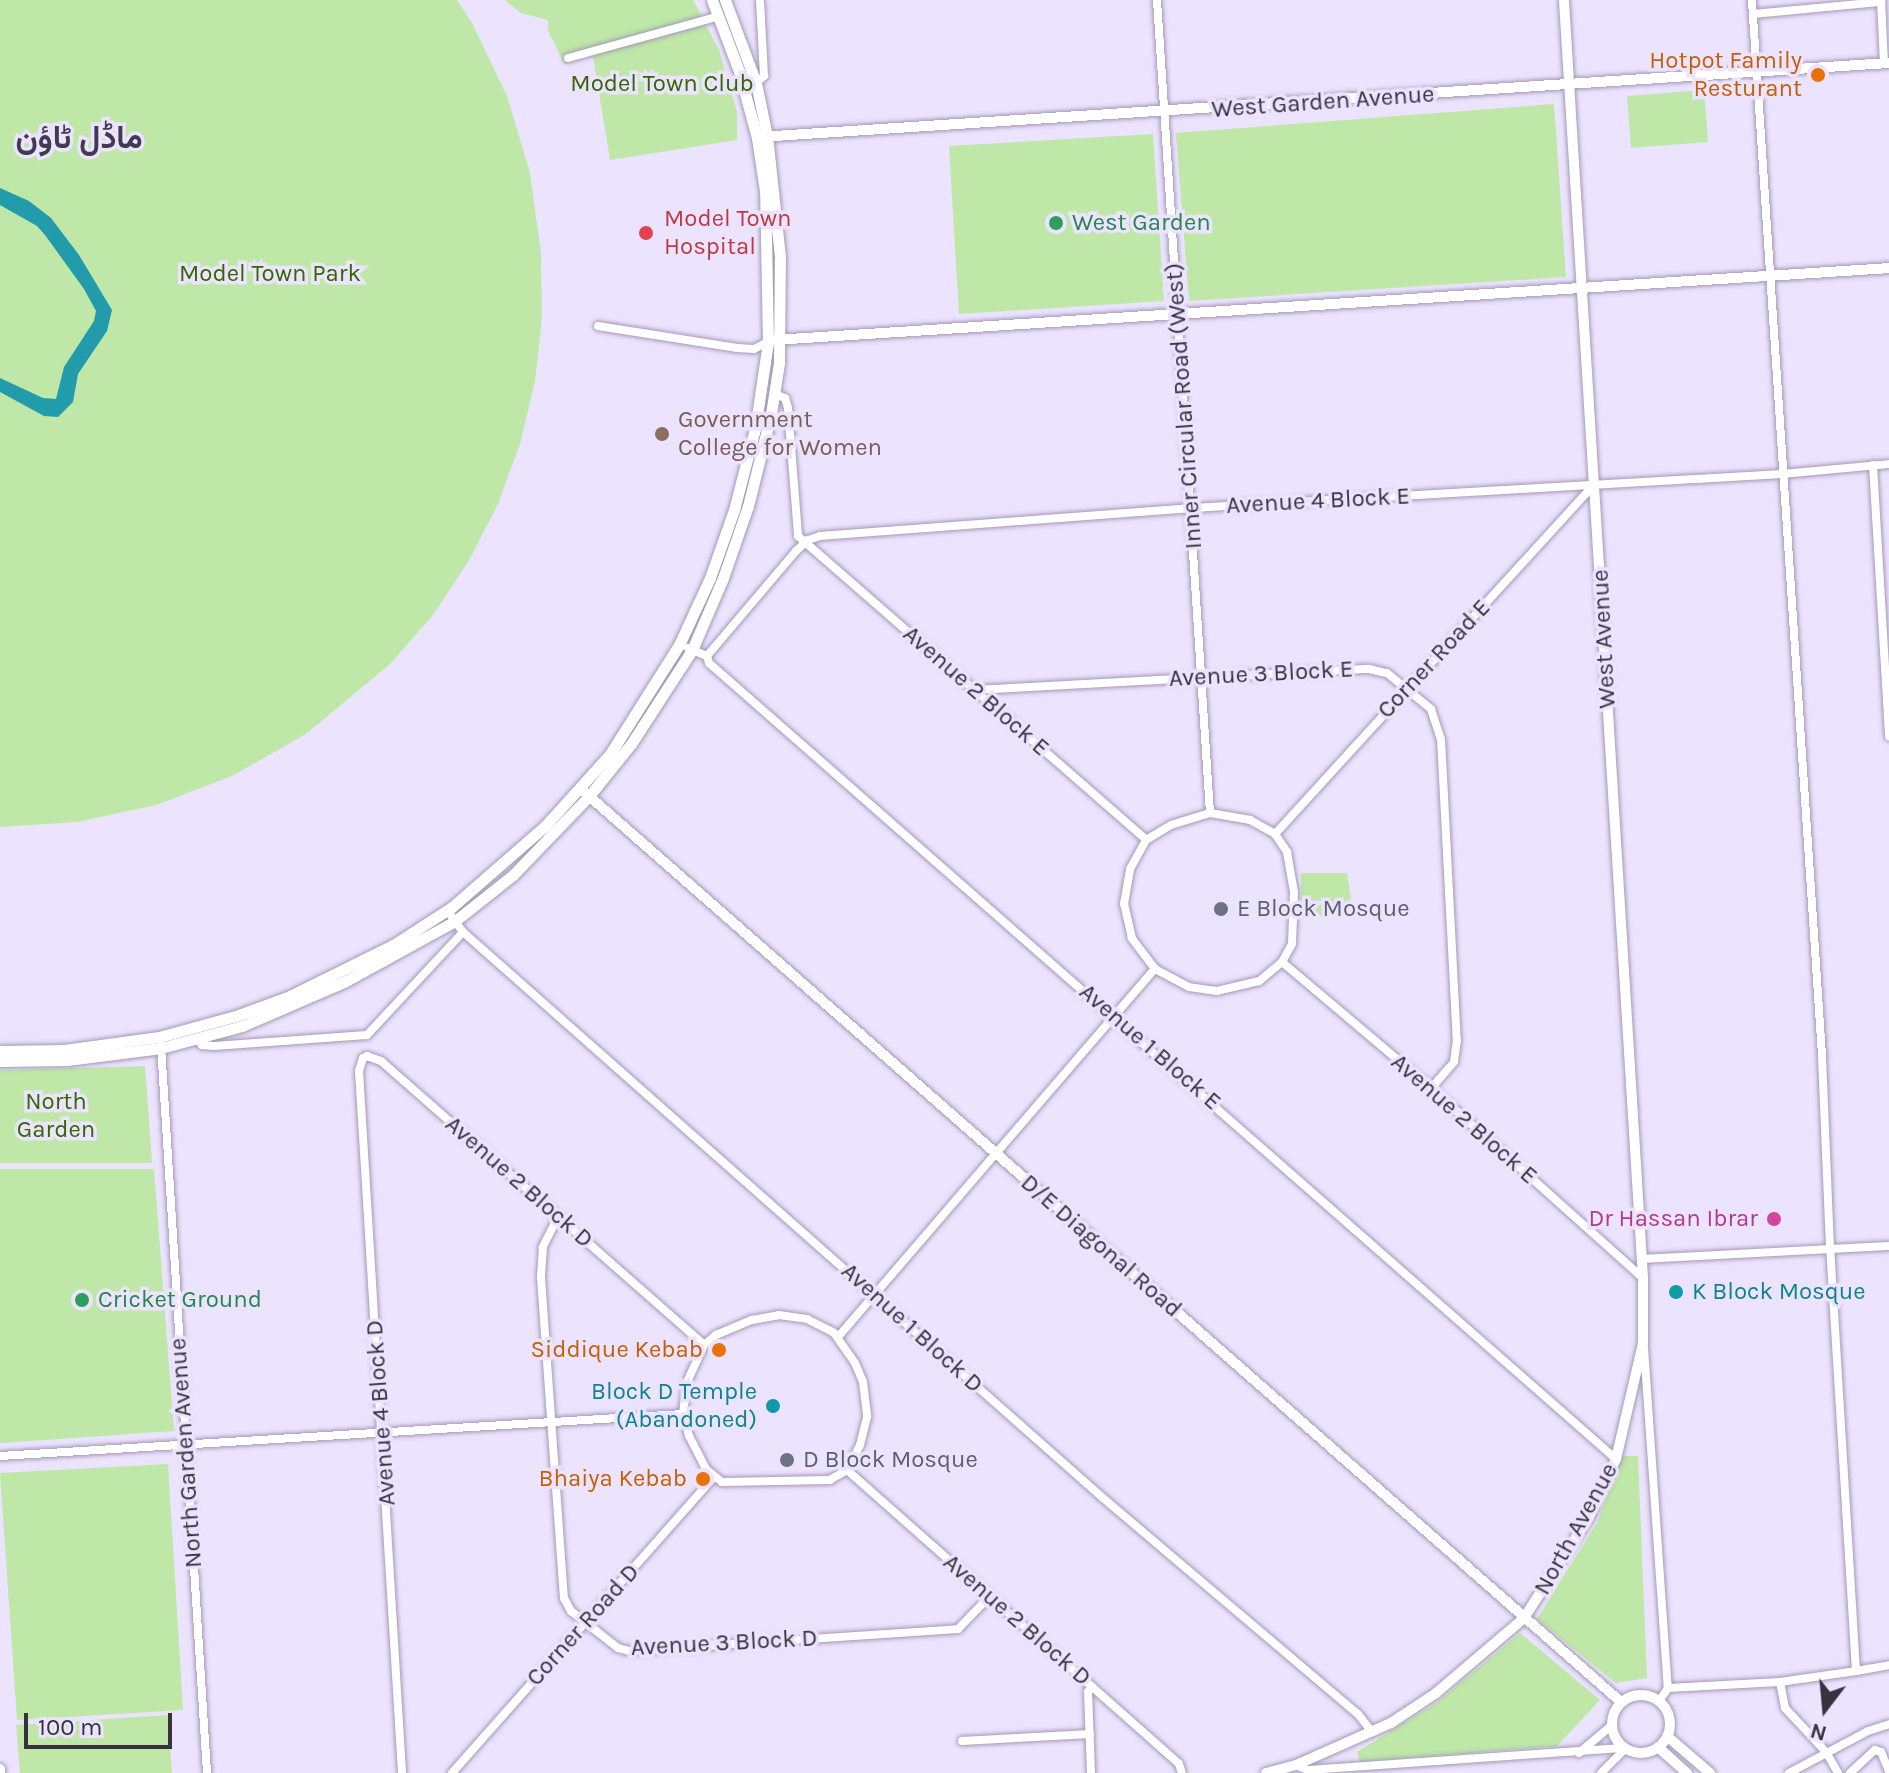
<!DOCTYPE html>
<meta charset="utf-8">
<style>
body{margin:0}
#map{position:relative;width:1889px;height:1773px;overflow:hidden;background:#ece3ff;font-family:Karla,Vazirmatn,sans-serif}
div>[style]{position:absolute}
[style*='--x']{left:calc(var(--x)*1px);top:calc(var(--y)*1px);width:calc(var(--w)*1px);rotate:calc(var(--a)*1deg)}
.green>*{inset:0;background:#bee7a8}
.water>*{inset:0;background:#229cab}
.roads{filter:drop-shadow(0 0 2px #a39ab5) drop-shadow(0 0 2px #a39ab5)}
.minor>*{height:8px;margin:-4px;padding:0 4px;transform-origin:4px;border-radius:4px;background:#fff}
.tertiary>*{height:10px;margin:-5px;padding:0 5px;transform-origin:5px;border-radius:5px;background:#fff}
.tertiary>.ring{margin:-5px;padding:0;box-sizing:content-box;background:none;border:10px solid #fff;border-radius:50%}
.secondary>*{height:11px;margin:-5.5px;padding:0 5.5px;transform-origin:5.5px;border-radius:5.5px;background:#fff}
.dots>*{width:22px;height:22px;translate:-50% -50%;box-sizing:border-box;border:4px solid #ece3ff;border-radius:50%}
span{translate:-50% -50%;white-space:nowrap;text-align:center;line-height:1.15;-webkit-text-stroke:7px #ece3ff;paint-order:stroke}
.food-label{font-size:24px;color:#c56008}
.right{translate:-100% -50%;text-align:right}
.park-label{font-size:24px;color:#346602}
.street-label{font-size:24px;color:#37333e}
.health-label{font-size:24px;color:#be3a42}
.left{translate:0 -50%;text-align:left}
.leisure-label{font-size:24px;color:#27864d}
.education-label{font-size:24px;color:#785e54}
.worship-label{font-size:24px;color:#5b616d}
.hotel-label{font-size:24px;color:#b23c85}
.culture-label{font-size:24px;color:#0d838f}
.district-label{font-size:32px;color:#423a50;font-weight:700}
.north{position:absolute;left:1785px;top:1669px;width:80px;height:80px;-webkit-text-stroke:6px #ece3ff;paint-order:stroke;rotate:196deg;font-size:22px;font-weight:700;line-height:32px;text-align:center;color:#37333e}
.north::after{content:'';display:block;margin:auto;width:28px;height:36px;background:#37333e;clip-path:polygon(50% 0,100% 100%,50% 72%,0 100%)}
.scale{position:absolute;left:24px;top:1713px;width:148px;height:36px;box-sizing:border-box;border:4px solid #37333e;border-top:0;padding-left:10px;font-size:24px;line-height:28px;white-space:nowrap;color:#37333e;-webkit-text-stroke:6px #ece3ff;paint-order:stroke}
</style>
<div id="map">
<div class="green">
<div style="clip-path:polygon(0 0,457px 0,472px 23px,507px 96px,530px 173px,541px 253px,542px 318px,535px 381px,520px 444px,498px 504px,468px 562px,433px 615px,390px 664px,306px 734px,232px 776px,156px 805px,77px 822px,0 827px)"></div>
<div style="clip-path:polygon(505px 0,693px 0,719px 50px,737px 112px,737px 140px,610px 160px,592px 50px,565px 65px,548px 31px,548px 20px,521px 13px)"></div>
<div style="clip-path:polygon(1704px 90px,1708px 142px,1631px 148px,1627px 96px)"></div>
<div style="clip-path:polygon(1554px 104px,1566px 277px,1189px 301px,1176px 133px)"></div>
<div style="clip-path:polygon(1153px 134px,1164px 301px,959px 314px,949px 146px)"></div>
<div style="clip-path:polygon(1301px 873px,1347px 873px,1353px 914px,1306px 917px,1301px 911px)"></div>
<div style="clip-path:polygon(145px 1066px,152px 1163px,0 1163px,0 1070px)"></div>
<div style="clip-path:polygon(0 1169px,154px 1169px,174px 1431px,0 1443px)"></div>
<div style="clip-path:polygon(1622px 1456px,1638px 1456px,1647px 1678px,1616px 1683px,1537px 1619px,1597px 1523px)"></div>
<div style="clip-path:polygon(168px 1464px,183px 1710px,17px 1720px,0 1473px)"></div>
<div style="clip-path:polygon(1520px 1633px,1600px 1700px,1557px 1746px,1360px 1762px,1357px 1752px,1436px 1703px)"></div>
<div style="clip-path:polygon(168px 1715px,172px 1773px,20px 1773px,16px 1725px)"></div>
</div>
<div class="water">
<div style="clip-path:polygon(0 188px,29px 201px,51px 218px,79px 255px,112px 310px,107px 331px,78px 374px,73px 402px,58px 417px,44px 416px,0 392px,0 378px,43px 398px,56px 399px,64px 367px,94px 321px,96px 311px,84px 289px,45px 235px,37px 226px,0 205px)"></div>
</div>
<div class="roads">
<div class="minor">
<div style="--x:1157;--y:0;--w:815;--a:86.27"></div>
<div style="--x:1881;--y:0;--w:64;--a:87.3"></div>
<div style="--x:1753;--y:14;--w:129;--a:-5.4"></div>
<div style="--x:568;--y:58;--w:157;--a:-15.5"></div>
<div style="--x:756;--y:83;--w:11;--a:-41"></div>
<div style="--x:764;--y:76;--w:76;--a:-93"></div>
<div style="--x:598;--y:326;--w:141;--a:9"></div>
<div style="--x:737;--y:348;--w:17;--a:3"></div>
<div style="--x:754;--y:349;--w:16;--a:-27"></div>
<div style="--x:775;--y:394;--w:11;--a:22"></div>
<div style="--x:785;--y:398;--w:10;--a:73"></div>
<div style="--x:788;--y:408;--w:128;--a:85.5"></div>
<div style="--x:798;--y:536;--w:462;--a:41.1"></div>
<div style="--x:1873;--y:465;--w:272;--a:86.6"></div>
<div style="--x:688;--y:648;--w:21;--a:23"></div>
<div style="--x:707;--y:656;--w:7;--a:74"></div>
<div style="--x:709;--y:663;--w:1207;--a:41.27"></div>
<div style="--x:707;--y:656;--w:138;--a:-49.7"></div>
<div style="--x:796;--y:551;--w:16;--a:-43"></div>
<div style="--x:808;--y:540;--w:13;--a:-18"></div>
<div style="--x:820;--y:536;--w:373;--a:-4.3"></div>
<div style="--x:1192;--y:508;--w:591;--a:-3.3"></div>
<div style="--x:1782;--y:474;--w:107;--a:-5.3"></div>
<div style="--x:975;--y:690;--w:395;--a:-3.1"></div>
<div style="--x:1369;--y:669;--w:18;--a:13"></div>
<div style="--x:1387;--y:673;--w:57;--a:39.3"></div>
<div style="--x:1431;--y:709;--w:32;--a:72"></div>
<div style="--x:1441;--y:739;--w:301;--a:87"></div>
<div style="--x:1457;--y:1040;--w:22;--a:98"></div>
<div style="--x:1454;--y:1062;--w:35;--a:131"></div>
<div style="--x:1210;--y:813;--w:41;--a:9.9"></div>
<div style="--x:1250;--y:820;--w:29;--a:29"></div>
<div style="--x:1275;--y:834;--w:22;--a:56"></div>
<div style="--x:1287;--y:852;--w:41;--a:80.1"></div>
<div style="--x:1294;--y:892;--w:52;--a:92.2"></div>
<div style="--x:1292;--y:944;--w:21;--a:119"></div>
<div style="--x:1282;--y:962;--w:30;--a:140"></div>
<div style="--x:1259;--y:981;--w:43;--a:166.6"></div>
<div style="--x:1217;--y:991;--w:28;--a:-172"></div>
<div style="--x:1189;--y:987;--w:38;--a:-152"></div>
<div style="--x:1155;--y:969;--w:39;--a:-127"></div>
<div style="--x:1132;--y:938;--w:35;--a:-103"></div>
<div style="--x:1124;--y:904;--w:36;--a:-80"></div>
<div style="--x:1130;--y:869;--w:33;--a:-61"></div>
<div style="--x:1146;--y:840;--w:29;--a:-31"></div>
<div style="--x:1171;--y:825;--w:41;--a:-17.1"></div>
<div style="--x:1275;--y:834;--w:473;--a:-47.6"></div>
<div style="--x:447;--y:910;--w:27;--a:54"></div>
<div style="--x:463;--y:932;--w:854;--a:41.49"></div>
<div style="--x:1103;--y:1498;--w:334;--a:40.3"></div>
<div style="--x:1358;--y:1714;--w:23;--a:52"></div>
<div style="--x:1282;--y:962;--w:195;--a:40.2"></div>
<div style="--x:1431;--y:1088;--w:285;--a:41.9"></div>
<div style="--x:197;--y:1039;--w:8;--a:50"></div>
<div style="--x:202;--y:1045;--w:12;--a:5"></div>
<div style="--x:214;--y:1046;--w:153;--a:-4.1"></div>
<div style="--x:367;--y:1035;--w:141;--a:-47"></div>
<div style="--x:161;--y:1046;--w:728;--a:86.38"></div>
<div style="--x:367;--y:1056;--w:4;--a:153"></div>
<div style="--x:363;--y:1058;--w:14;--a:107"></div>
<div style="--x:359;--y:1071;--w:703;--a:86.49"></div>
<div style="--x:367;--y:1056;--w:15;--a:20"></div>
<div style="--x:381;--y:1061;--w:430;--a:41.3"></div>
<div style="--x:558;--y:1217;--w:34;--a:117"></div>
<div style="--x:543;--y:1247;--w:31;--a:94"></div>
<div style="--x:541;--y:1278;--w:321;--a:85.9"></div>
<div style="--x:564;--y:1598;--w:15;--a:62"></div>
<div style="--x:571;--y:1611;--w:60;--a:38.2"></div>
<div style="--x:618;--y:1648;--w:11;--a:15"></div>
<div style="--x:629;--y:1651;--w:330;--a:-3.8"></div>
<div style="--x:958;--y:1629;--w:46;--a:-45.9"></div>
<div style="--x:1641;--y:1259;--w:248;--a:-3"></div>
<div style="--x:779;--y:1315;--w:28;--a:8"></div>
<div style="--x:807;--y:1319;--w:30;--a:27"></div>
<div style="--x:834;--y:1333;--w:37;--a:55"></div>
<div style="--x:855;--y:1363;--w:21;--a:67"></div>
<div style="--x:863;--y:1382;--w:35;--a:83"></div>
<div style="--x:867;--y:1417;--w:29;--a:104"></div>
<div style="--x:860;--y:1445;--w:28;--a:117"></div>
<div style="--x:847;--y:1470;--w:20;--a:150"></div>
<div style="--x:830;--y:1480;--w:108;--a:178.9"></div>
<div style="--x:722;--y:1482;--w:21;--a:-141"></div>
<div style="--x:706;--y:1469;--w:37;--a:-117"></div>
<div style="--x:689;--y:1436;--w:23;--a:-105"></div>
<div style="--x:683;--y:1414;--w:32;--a:-83"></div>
<div style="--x:687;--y:1382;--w:41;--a:-65.3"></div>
<div style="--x:704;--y:1345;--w:16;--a:-40"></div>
<div style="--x:716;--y:1335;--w:39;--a:-23"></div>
<div style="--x:752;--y:1320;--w:27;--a:-10"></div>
<div style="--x:838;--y:1337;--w:486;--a:-49.3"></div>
<div style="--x:1644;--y:1348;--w:341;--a:86"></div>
<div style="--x:0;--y:1456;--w:684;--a:-3.52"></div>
<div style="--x:847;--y:1470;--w:443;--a:41.5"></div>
<div style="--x:1179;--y:1764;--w:9;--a:72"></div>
<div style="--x:1856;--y:1671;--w:34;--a:-10"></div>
<div style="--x:1780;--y:1682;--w:26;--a:79"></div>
<div style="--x:1785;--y:1708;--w:60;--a:47"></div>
<div style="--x:1826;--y:1752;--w:24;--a:60"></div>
<div style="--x:1659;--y:1701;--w:16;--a:-55"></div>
<div style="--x:1668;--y:1688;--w:112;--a:-3.1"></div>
<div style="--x:1780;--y:1682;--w:77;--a:-8.2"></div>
<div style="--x:1856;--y:1671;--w:424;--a:-93.5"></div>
<div style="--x:1830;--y:1248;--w:193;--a:-92.4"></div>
<div style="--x:1822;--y:1055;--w:1057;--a:-93.8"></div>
<div style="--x:962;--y:1741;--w:128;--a:-3.1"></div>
<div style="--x:1579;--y:1753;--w:43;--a:-40.3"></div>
<div style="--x:1296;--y:1765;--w:13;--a:23"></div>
<div style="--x:1308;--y:1770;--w:318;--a:-4"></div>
<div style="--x:452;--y:1773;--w:395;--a:-48.5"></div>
<div style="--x:1091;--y:1773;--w:81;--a:-92.1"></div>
<div style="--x:1088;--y:1692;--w:7;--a:-56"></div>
<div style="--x:1601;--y:1773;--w:34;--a:-45"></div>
<div style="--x:1789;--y:1773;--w:89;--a:-28"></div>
<div style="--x:1868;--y:1731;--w:22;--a:-18"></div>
<div style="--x:1850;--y:1773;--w:34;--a:-43"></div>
<div style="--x:1875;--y:1750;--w:6;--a:18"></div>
<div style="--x:1881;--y:1752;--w:21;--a:67"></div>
</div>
<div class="tertiary">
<div style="--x:759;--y:137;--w:1132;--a:-3.75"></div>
<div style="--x:774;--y:340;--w:1117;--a:-3.69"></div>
<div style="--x:581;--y:789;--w:1384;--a:41.28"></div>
<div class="ring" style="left:1612px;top:1695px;width:48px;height:48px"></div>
<div style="--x:1667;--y:1736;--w:57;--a:40.7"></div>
<div style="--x:1658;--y:1747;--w:39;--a:42"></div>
<div style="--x:0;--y:1769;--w:4;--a:90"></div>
<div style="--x:1266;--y:1773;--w:31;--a:-15"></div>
<div style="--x:1296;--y:1765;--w:104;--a:-23.9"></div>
<div style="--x:1391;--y:1723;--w:54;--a:-33.7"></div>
<div style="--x:1436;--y:1693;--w:116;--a:-40.4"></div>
<div style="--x:1524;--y:1618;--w:120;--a:-57.2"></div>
<div style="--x:1589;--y:1517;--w:64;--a:-65"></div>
<div style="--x:1616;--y:1459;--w:119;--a:-76.9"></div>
<div style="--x:1643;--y:1343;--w:65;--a:-90"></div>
<div style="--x:1643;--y:1278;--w:1280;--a:-93.54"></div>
</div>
<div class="secondary">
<div style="--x:0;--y:1051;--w:64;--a:-0.9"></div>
<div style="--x:64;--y:1050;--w:96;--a:-7.8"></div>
<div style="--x:159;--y:1037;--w:80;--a:-15.3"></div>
<div style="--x:236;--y:1016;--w:58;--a:-20.3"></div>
<div style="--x:290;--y:996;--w:115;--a:-26.3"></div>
<div style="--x:393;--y:945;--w:70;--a:-32.8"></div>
<div style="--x:452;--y:907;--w:123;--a:-41.1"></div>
<div style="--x:545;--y:826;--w:97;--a:-47.9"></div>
<div style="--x:610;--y:754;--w:129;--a:-57.7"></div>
<div style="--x:679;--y:645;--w:74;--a:-65.2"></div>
<div style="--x:710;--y:578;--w:72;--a:-70.6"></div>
<div style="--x:734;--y:510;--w:84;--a:-75.5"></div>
<div style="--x:755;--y:429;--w:88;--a:-81.5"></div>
<div style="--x:768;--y:342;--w:151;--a:-91.1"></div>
<div style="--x:765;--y:191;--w:54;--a:-98.6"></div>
<div style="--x:757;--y:138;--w:69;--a:-105"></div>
<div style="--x:739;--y:71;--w:76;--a:-110.8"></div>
<div style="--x:0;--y:1061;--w:67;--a:-0.9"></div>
<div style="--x:67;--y:1060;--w:95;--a:-7.3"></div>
<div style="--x:161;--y:1048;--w:84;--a:-15.2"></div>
<div style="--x:242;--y:1026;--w:113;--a:-23.4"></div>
<div style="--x:346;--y:981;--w:124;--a:-28.8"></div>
<div style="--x:455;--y:921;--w:74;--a:-38.4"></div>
<div style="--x:513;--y:875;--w:110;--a:-46.1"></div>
<div style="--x:589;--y:796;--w:67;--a:-51.1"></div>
<div style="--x:631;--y:744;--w:112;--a:-57"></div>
<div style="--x:692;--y:650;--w:78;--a:-66.7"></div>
<div style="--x:723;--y:578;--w:76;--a:-70.9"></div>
<div style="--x:748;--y:506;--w:95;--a:-76"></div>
<div style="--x:771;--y:414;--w:52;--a:-81.1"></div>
<div style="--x:779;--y:363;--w:106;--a:-89.5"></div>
<div style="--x:780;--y:257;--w:122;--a:-96.1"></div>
<div style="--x:767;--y:136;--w:54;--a:-101.7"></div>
<div style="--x:756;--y:83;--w:89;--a:-110.5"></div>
</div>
</div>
<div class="dots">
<div style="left:1818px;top:75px;background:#e8710a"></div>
<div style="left:1056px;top:223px;background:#2e9e5b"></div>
<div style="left:646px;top:233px;background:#e0444e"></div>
<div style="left:662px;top:434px;background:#8d6e63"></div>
<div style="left:1221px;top:909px;background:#6b7280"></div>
<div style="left:1774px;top:1219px;background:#d1479c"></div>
<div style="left:1676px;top:1292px;background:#0f9aa8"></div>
<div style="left:82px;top:1300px;background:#2e9e5b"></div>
<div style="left:719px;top:1350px;background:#e8710a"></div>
<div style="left:773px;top:1406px;background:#0f9aa8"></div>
<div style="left:787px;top:1460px;background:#6b7280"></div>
<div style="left:703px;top:1479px;background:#e8710a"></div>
</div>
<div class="food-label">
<span class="right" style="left:1802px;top:75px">Hotpot Family<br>Resturant</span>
<span class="right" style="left:703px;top:1350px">Siddique Kebab</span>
<span class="right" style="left:687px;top:1479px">Bhaiya Kebab</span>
</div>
<div class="park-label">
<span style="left:662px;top:84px">Model Town Club</span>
<span style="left:270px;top:274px">Model Town Park</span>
<span style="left:56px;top:1116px">North<br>Garden</span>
</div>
<div class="street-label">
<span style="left:1323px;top:102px;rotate:-4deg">West Garden Avenue</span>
<span style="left:1184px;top:406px;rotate:-94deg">Inner Circular Road (West)</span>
<span style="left:1318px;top:501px;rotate:-3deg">Avenue 4 Block E</span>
<span style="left:1604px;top:639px;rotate:-93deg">West Avenue</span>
<span style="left:1434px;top:659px;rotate:-47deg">Corner Road E</span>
<span style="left:1261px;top:674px;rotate:-3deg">Avenue 3 Block E</span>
<span style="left:976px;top:691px;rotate:41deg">Avenue 2 Block E</span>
<span style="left:1150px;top:1047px;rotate:41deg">Avenue 1 Block E</span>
<span style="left:1464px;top:1119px;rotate:41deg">Avenue 2 Block E</span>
<span style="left:519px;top:1182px;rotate:41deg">Avenue 2 Block D</span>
<span style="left:1101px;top:1246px;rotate:41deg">D/E Diagonal Road</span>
<span style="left:912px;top:1328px;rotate:42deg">Avenue 1 Block D</span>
<span style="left:381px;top:1413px;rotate:-94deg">Avenue 4 Block D</span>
<span style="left:186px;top:1453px;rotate:-94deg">North Garden Avenue</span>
<span style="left:1576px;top:1529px;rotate:-61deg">North Avenue</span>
<span style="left:1017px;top:1620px;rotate:41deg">Avenue 2 Block D</span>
<span style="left:583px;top:1625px;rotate:-48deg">Corner Road D</span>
<span style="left:724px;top:1643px;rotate:-3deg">Avenue 3 Block D</span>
</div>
<div class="health-label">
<span class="left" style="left:664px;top:233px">Model Town<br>Hospital</span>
</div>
<div class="leisure-label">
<span class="left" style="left:1072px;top:223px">West Garden</span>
<span class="left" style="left:98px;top:1300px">Cricket Ground</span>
</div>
<div class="education-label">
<span class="left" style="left:678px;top:434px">Government<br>College for Women</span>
</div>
<div class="worship-label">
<span class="left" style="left:1237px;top:909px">E Block Mosque</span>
<span class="left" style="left:803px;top:1460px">D Block Mosque</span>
</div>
<div class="hotel-label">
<span class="right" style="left:1758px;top:1219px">Dr Hassan Ibrar</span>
</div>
<div class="culture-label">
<span class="left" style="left:1692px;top:1292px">K Block Mosque</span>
<span class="right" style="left:757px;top:1406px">Block D Temple<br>(Abandoned)</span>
</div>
<div class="district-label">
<span style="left:79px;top:138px">ماڈل ٹاؤن</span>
</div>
<div class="north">N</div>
<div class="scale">100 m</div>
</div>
